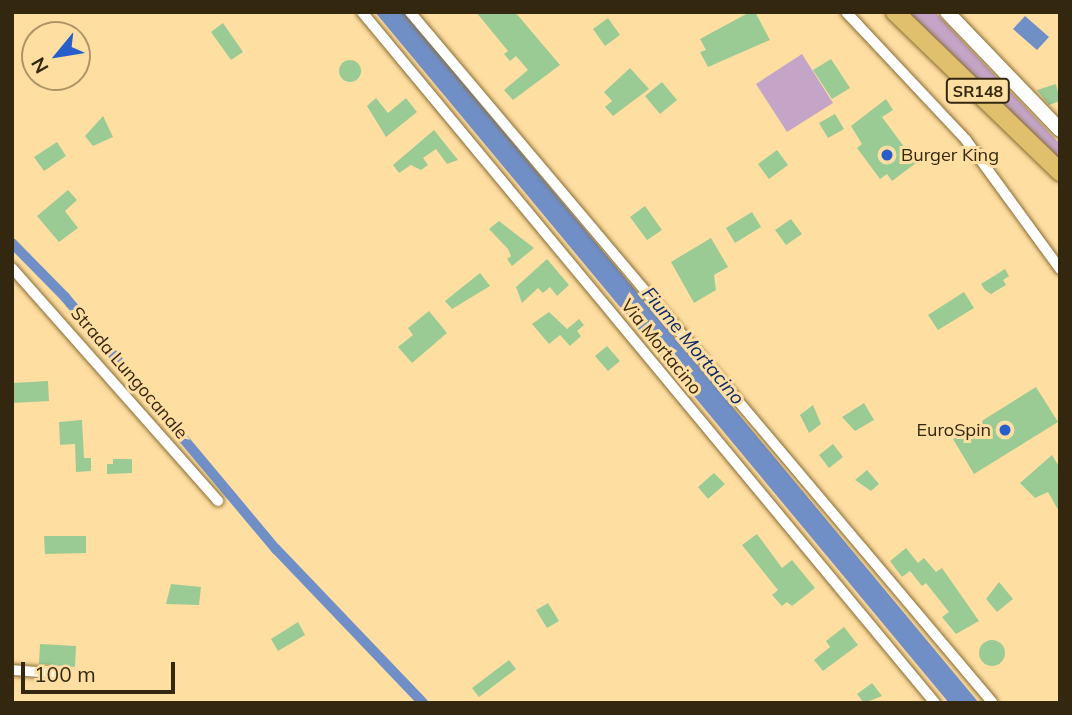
<!DOCTYPE html>
<style>
body{margin:0}
#map{position:relative;width:1072px;height:715px;overflow:hidden;background:#ffdea2;font-family:Mulish,sans-serif}
div>[style]{position:absolute}
[style*='--x']{left:calc(var(--x)*1px);top:calc(var(--y)*1px);width:calc(var(--w)*1px);rotate:calc(var(--a)*1deg)}
.green>*{inset:0;background:#c4a5c8}
.water>*{inset:0;background:#718fc7}
.canal>*{height:10px;margin:-5px;padding:0 5px;transform-origin:5px;border-radius:5px;background:#718fc7}
.building>*{inset:0;background:#9acb95}
.round{border-radius:50%}
.roads{filter:drop-shadow(0 0 2px #886b31) drop-shadow(0 0 2px #886b31)}
.minor>*{height:10px;margin:-5px;padding:0 5px;transform-origin:5px;border-radius:5px;background:#fff}
.tertiary>*{height:14px;margin:-7px;padding:0 7px;transform-origin:7px;border-radius:7px;background:#fff}
.primary>*{height:18px;margin:-9px;padding:0 9px;transform-origin:9px;border-radius:9px;background:#e0c06d}
.dots>*{width:19px;height:19px;translate:-50% -50%;box-sizing:border-box;border:4px solid #ffdea2;border-radius:50%}
span{translate:-50% -50%;white-space:nowrap;text-align:center;line-height:1.15;-webkit-text-stroke:6px #ffdea2;paint-order:stroke}
.shield-label span{padding:2px 5px;background:#ffdea2;border:2px solid;border-radius:5px;-webkit-text-stroke-width:0}
.shield-label{font-size:16px;color:#34270f;font-weight:700}
.poi-label{font-size:18px;color:#34270f}
.left{translate:0 -50%;text-align:left}
.right{translate:-100% -50%;text-align:right}
.street-label{font-size:18px;color:#34270f}
.water-label{font-size:19px;color:#0a2b6d;font-style:italic}
.frame{position:absolute;inset:0;border:14px solid #34270f;pointer-events:none}
.north{position:absolute;left:21px;top:21px;width:70px;height:70px;box-sizing:border-box;background:#ffdea2;border:2px solid #ae9567;border-radius:50%;rotate:240deg;font-size:19px;font-weight:700;line-height:28px;text-align:center;color:#34270f}
.north::after{content:'';display:block;margin:auto;width:24px;height:32px;background:#275ecb;clip-path:polygon(50% 0,100% 100%,50% 72%,0 100%)}
.scale{position:absolute;left:21px;top:662px;width:154px;height:32px;box-sizing:border-box;border:4px solid #34270f;border-top:0;padding-left:9px;font-size:21px;line-height:24px;white-space:nowrap;color:#34270f;-webkit-text-stroke:5px #ffdea2;paint-order:stroke}
</style>
<div id="map">
<div class="green">
<div style="clip-path:polygon(903px 12px,935px 12px,1060px 144px,1060px 163px)"></div>
<div style="clip-path:polygon(802px 54px,833px 103px,787px 132px,756px 84px)"></div>
</div>
<div class="water">
<div style="clip-path:polygon(375px 12px,404px 12px,979px 703px,949px 703px)"></div>
<div style="clip-path:polygon(1025px 16px,1049px 37px,1037px 50px,1013px 29px)"></div>
</div>
<div class="canal">
<div style="--x:12;--y:243;--w:76;--a:45.5"></div>
<div style="--x:65;--y:297;--w:329;--a:50.1"></div>
<div style="--x:276;--y:549;--w:213;--a:46.3"></div>
</div>
<div class="building">
<div style="clip-path:polygon(476px 12px,515px 12px,560px 65px,513px 100px,504px 90px,528px 70px,516px 56px,510px 61px,504px 54px,508px 51px)"></div>
<div style="clip-path:polygon(750px 12px,755px 12px,770px 40px,708px 67px,700px 52px,706px 50px,700px 39px)"></div>
<div style="clip-path:polygon(608px 18px,620px 35px,605px 46px,593px 29px)"></div>
<div style="clip-path:polygon(223px 23px,243px 52px,231px 60px,211px 32px)"></div>
<div style="clip-path:polygon(831px 59px,850px 88px,832px 99px,813px 70px)"></div>
<div class="round" style="left:339px;top:60px;width:22px;height:22px"></div>
<div style="clip-path:polygon(630px 68px,649px 89px,613px 116px,605px 107px,612px 101px,604px 92px)"></div>
<div style="clip-path:polygon(662px 82px,677px 100px,660px 114px,645px 96px)"></div>
<div style="clip-path:polygon(1056px 84px,1060px 101px,1049px 105px,1037px 90px)"></div>
<div style="clip-path:polygon(376px 98px,388px 113px,406px 98px,417px 112px,386px 137px,367px 106px)"></div>
<div style="clip-path:polygon(886px 99px,893px 110px,882px 117px,916px 163px,892px 181px,887px 174px,880px 179px,857px 148px,862px 144px,851px 126px)"></div>
<div style="clip-path:polygon(835px 114px,844px 129px,828px 138px,819px 123px)"></div>
<div style="clip-path:polygon(103px 116px,113px 137px,93px 146px,85px 136px)"></div>
<div style="clip-path:polygon(434px 130px,458px 160px,447px 164px,436px 149px,423px 158px,428px 165px,421px 170px,411px 165px,399px 173px,393px 165px)"></div>
<div style="clip-path:polygon(57px 142px,66px 156px,44px 171px,34px 157px)"></div>
<div style="clip-path:polygon(777px 150px,788px 165px,769px 179px,758px 164px)"></div>
<div style="clip-path:polygon(68px 190px,77px 200px,65px 211px,78px 228px,59px 242px,37px 216px)"></div>
<div style="clip-path:polygon(645px 206px,662px 230px,647px 240px,630px 217px)"></div>
<div style="clip-path:polygon(752px 212px,761px 227px,735px 243px,726px 228px)"></div>
<div style="clip-path:polygon(791px 219px,802px 234px,786px 245px,775px 230px)"></div>
<div style="clip-path:polygon(499px 221px,534px 248px,512px 266px,507px 259px,511px 256px,508px 249px,489px 229px)"></div>
<div style="clip-path:polygon(711px 238px,728px 267px,714px 275px,716px 290px,694px 303px,671px 262px)"></div>
<div style="clip-path:polygon(547px 259px,569px 285px,557px 296px,550px 287px,543px 293px,538px 288px,522px 303px,516px 287px)"></div>
<div style="clip-path:polygon(1005px 269px,1009px 276px,1003px 280px,1006px 285px,991px 294px,985px 290px,981px 284px)"></div>
<div style="clip-path:polygon(480px 273px,490px 286px,452px 309px,445px 301px)"></div>
<div style="clip-path:polygon(964px 292px,974px 308px,938px 330px,928px 315px)"></div>
<div style="clip-path:polygon(429px 311px,447px 333px,412px 363px,398px 347px,413px 335px,408px 328px)"></div>
<div style="clip-path:polygon(549px 312px,567px 329px,579px 319px,584px 325px,577px 331px,581px 336px,570px 346px,560px 335px,549px 344px,532px 324px)"></div>
<div style="clip-path:polygon(607px 346px,620px 361px,608px 371px,595px 356px)"></div>
<div style="clip-path:polygon(48px 381px,49px 401px,12px 403px,12px 383px)"></div>
<div style="clip-path:polygon(1036px 387px,1058px 422px,974px 474px,953px 439px)"></div>
<div style="clip-path:polygon(864px 403px,874px 420px,855px 431px,842px 417px)"></div>
<div style="clip-path:polygon(813px 405px,821px 424px,809px 433px,800px 415px)"></div>
<div style="clip-path:polygon(82px 420px,84px 458px,91px 458px,91px 471px,76px 472px,75px 444px,60px 445px,59px 422px)"></div>
<div style="clip-path:polygon(833px 444px,843px 457px,829px 468px,819px 455px)"></div>
<div style="clip-path:polygon(1052px 455px,1060px 468px,1060px 513px,1048px 492px,1035px 498px,1020px 483px)"></div>
<div style="clip-path:polygon(113px 459px,132px 459px,132px 473px,107px 474px,107px 464px,113px 464px)"></div>
<div style="clip-path:polygon(867px 470px,879px 484px,871px 491px,855px 480px)"></div>
<div style="clip-path:polygon(714px 473px,725px 484px,708px 499px,698px 487px)"></div>
<div style="clip-path:polygon(757px 534px,782px 568px,792px 560px,815px 588px,792px 606px,787px 602px,782px 606px,772px 595px,778px 590px,742px 545px)"></div>
<div style="clip-path:polygon(44px 536px,86px 536px,86px 553px,45px 554px)"></div>
<div style="clip-path:polygon(906px 548px,918px 563px,924px 558px,936px 572px,942px 568px,979px 621px,956px 634px,942px 617px,949px 612px,926px 583px,922px 586px,910px 571px,902px 577px,890px 561px)"></div>
<div style="clip-path:polygon(999px 582px,1013px 599px,997px 612px,986px 599px)"></div>
<div style="clip-path:polygon(171px 584px,201px 587px,199px 605px,166px 604px)"></div>
<div style="clip-path:polygon(548px 603px,559px 621px,547px 628px,536px 610px)"></div>
<div style="clip-path:polygon(298px 622px,305px 635px,278px 651px,271px 639px)"></div>
<div style="clip-path:polygon(844px 627px,858px 645px,823px 671px,814px 660px,830px 647px,826px 641px)"></div>
<div class="round" style="left:979px;top:640px;width:26px;height:26px"></div>
<div style="clip-path:polygon(40px 644px,76px 646px,75px 667px,39px 664px)"></div>
<div style="clip-path:polygon(509px 660px,516px 669px,479px 697px,472px 688px)"></div>
<div style="clip-path:polygon(872px 683px,882px 696px,864px 703px,857px 694px)"></div>
</div>
<div class="roads">
<div class="minor">
<div style="--x:362;--y:12;--w:898;--a:50.33"></div>
<div style="--x:410;--y:12;--w:903;--a:49.85"></div>
<div style="--x:846;--y:12;--w:175;--a:46.8"></div>
<div style="--x:966;--y:140;--w:160;--a:53.9"></div>
<div style="--x:12;--y:268;--w:311;--a:48.5"></div>
<div style="--x:12;--y:670;--w:40;--a:4.3"></div>
</div>
<div class="tertiary">
<div style="--x:947;--y:12;--w:163;--a:46.2"></div>
</div>
<div class="primary">
<div style="--x:895;--y:12;--w:230;--a:44.1"></div>
</div>
</div>
<div class="dots">
<div style="left:887px;top:155px;background:#275ecb"></div>
<div style="left:1005px;top:430px;background:#275ecb"></div>
</div>
<div class="shield-label">
<span style="left:978px;top:91px">SR148</span>
</div>
<div class="poi-label">
<span class="left" style="left:901px;top:155px">Burger King</span>
<span class="right" style="left:991px;top:430px">EuroSpin</span>
</div>
<div class="street-label">
<span style="left:661px;top:347px;rotate:51deg">Via Mortacino</span>
<span style="left:129px;top:373px;rotate:49deg">Strada Lungocanale</span>
</div>
<div class="water-label">
<span style="left:693px;top:346px;rotate:50deg">Fiume Mortacino</span>
</div>
<div class="frame"></div>
<div class="north">N</div>
<div class="scale">100 m</div>
</div>
